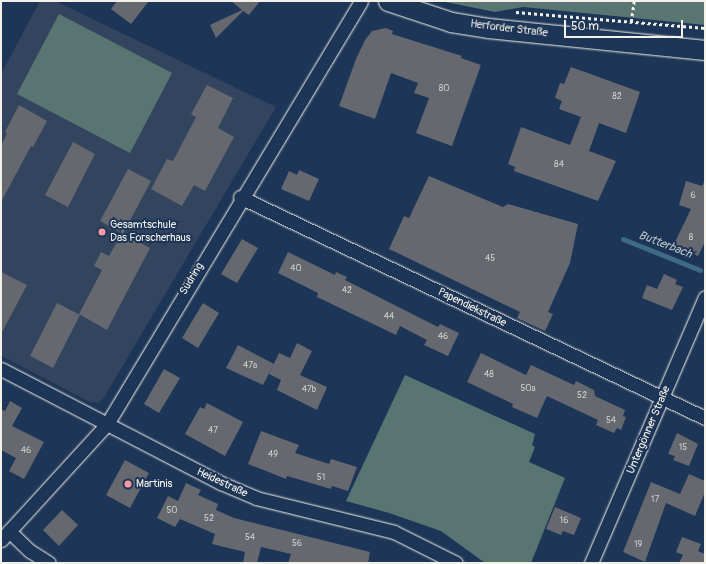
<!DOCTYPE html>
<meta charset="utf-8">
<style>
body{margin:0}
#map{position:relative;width:706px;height:564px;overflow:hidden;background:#1d3557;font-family:Pangolin,sans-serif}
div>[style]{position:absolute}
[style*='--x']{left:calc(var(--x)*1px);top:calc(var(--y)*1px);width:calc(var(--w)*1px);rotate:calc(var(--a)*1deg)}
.built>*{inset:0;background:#33445e}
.green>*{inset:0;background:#587572}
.stream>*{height:5px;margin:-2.5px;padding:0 2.5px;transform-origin:2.5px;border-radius:2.5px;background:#3f6a85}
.building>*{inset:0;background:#65686f}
.path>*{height:2.5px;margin-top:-1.25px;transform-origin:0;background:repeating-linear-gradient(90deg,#f4f1e8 0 3px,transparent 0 6px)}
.roads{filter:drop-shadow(0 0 1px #f4f1e8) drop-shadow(0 0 1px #f4f1e8)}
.street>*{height:13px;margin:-6.5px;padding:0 6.5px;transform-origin:6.5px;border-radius:6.5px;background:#1d3557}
.secondary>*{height:19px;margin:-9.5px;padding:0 9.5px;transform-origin:9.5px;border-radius:9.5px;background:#1d3557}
.dots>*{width:11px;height:11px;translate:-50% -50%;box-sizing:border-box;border:2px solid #1d3557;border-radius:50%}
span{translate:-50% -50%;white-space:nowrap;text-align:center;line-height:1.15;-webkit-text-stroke:4px #1d3557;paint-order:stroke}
.number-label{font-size:9px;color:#d0cfca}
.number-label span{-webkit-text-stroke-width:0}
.street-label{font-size:11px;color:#f4f1e8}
.poi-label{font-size:11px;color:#f4f1e8}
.left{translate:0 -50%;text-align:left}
.water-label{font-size:12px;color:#b5c2c5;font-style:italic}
.frame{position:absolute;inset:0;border:2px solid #f4f1e8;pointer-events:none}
.scale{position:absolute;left:564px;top:20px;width:119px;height:18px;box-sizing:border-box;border:2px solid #f4f1e8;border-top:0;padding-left:5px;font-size:12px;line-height:14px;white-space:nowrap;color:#f4f1e8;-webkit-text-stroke:3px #1d3557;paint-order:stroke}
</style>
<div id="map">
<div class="built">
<div style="clip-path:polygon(40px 1px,55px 1px,276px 107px,103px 399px,98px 403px,90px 402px,1px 356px,1px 74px)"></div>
</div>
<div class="green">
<div style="clip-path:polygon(441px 1px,705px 1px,705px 25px,523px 7px,495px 12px)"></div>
<div style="clip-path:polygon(59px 14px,172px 73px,130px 153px,17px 94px)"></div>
<div style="clip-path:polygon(405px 375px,535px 434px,532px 445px,535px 447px,529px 462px,565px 478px,531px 563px,485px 563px,441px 531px,389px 513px,346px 501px)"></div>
</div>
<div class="stream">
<div style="--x:623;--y:239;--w:83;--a:21.9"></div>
</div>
<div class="building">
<div style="clip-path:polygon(117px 1px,149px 1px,131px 24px,111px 9px)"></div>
<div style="clip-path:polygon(231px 1px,260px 1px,249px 15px,243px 11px,216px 38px,210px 25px,242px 10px)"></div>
<div style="clip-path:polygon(386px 28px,393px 31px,392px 34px,462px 56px,461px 58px,481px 65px,452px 146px,416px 133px,429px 98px,414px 93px,418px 83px,391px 73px,375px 119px,339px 106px,356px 59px,365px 40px,372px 31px)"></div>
<div style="clip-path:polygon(571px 67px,640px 92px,626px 133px,599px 123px,589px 151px,616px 161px,598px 201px,514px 171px,515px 167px,508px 164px,521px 127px,570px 145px,581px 117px,559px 109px,562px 101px,555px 98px,560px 83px,564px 84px)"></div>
<div style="clip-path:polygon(207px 85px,233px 98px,218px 128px,234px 137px,205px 191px,194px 185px,182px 206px,151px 189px,167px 159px,173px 161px,196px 117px,191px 114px)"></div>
<div style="clip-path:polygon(19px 105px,47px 121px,33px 147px,31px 146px,1px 202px,1px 146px,7px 133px,5px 132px)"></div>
<div style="clip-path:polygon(73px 142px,95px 154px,68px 207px,45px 195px)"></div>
<div style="clip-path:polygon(128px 169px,151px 181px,123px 234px,150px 248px,107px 330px,79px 314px,102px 270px,94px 266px,101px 252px,109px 256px,122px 233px,100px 221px)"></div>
<div style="clip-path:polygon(299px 170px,319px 179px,309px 201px,281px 189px,289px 171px,297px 175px)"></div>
<div style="clip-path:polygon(429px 176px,503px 207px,508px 204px,578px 224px,570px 263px,548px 312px,553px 314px,545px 331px,517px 318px,520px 312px,389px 249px,404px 216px,409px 218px)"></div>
<div style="clip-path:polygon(705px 180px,705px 242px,698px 256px,674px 244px,691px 209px,679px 205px,686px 181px,702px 186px)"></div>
<div style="clip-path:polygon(242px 239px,258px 248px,237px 283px,221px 274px)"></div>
<div style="clip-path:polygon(288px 252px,335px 275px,336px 272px,347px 277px,345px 280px,438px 327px,440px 324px,459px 333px,448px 356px,424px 345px,427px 340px,400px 326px,396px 335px,317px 297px,318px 293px,278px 273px)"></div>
<div style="clip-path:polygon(1px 272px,27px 285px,1px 334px)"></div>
<div style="clip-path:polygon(664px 274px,677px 280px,675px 284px,683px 287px,672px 310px,642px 298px,647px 285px,657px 289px)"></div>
<div style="clip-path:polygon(57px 303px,80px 315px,53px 368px,30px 356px)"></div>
<div style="clip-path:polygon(203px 303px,219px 313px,198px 348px,182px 338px)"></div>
<div style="clip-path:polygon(297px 343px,312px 351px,300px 375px,327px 387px,317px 410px,277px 390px,281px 380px,269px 374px,279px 353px,290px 358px)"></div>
<div style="clip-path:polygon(238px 345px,274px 364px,263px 385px,226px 368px)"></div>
<div style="clip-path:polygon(481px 353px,526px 375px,531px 365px,574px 385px,576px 381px,594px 390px,595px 396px,625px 410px,623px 416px,626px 417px,621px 430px,617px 428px,614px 433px,596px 425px,598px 420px,547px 396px,537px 418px,512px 407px,513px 404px,467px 382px)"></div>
<div style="clip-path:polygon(164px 369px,180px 378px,159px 413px,144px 404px)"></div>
<div style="clip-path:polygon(10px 401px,22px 408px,12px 426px,44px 442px,24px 479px,9px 471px,16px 458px,1px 450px,1px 409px,5px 411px)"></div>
<div style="clip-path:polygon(207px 403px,243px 422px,225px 456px,185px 434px,200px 407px,204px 409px)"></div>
<div style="clip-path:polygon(261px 431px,299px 445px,295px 453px,329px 464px,331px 459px,357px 467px,348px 491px,332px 486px,331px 489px,287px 476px,286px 479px,248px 464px)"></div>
<div style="clip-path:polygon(677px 433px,698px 444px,689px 466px,673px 460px,675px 456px,668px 454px)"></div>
<div style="clip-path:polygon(125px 460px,149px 473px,130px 508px,106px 495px)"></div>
<div style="clip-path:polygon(689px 474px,705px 481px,705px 492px,695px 516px,666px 503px,645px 562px,623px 552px,651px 482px,680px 494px)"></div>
<div style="clip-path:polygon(186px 483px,201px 490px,198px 495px,218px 504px,216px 510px,234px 518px,370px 552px,368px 563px,288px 563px,291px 554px,261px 547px,257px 563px,243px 563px,245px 552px,212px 544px,215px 534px,180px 519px,175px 527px,157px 518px,168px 496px,178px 501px)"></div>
<div style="clip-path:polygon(555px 507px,581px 518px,574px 535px,563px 531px,561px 535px,546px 529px)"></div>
<div style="clip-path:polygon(62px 510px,78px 525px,59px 546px,43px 530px)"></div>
<div style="clip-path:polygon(682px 537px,701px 544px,698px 551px,705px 554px,705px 563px,679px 563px,683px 555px,676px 552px)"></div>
</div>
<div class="path">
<div style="--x:516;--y:12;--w:190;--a:4.8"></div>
<div style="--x:631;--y:22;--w:21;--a:-82"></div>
</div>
<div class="roads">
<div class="street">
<div style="--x:240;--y:197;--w:515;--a:25.42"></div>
<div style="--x:1;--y:369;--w:248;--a:27.4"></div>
<div style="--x:221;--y:483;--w:38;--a:23"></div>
<div style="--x:256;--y:498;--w:142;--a:13.8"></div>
<div style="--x:394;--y:532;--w:69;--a:26.6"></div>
<div style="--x:9;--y:531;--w:29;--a:44"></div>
<div style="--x:30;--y:551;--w:22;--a:32"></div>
<div style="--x:1;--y:540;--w:157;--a:-47.6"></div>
<div style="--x:107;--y:424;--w:493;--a:-59"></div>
<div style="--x:591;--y:563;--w:289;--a:-66.8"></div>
</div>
<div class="secondary">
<div style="--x:388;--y:1;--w:66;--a:18.4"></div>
<div style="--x:451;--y:22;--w:37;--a:9"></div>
<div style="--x:488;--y:28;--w:218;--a:5.8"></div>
</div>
</div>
<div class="dots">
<div style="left:102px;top:232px;background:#ff9aa2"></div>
<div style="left:128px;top:484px;background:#ff9aa2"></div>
</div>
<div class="number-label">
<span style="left:444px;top:89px">80</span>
<span style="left:617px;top:97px">82</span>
<span style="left:559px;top:165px">84</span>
<span style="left:693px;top:196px">6</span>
<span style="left:691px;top:238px">8</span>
<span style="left:490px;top:259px">45</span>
<span style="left:296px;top:269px">40</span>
<span style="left:347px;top:291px">42</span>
<span style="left:389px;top:317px">44</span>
<span style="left:443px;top:337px">46</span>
<span style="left:250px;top:366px">47a</span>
<span style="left:489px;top:375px">48</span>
<span style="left:528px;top:389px">50a</span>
<span style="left:309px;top:390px">47b</span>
<span style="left:582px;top:396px">52</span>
<span style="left:611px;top:421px">54</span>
<span style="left:213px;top:431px">47</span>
<span style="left:683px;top:448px">15</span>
<span style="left:26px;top:451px">46</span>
<span style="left:273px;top:455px">49</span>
<span style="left:321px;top:478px">51</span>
<span style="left:655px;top:500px">17</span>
<span style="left:172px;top:511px">50</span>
<span style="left:209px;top:519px">52</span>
<span style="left:564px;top:521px">16</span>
<span style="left:250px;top:538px">54</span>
<span style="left:297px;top:544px">56</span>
<span style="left:638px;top:545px">19</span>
</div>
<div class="street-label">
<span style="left:509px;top:29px;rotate:7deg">Herforder Straße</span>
<span style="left:192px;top:279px;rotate:-59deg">Südring</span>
<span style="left:472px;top:308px;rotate:26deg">Papendiekstraße</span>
<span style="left:649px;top:430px;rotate:-67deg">Untergönner Straße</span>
<span style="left:222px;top:483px;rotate:25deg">Heidestraße</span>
</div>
<div class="poi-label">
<span class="left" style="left:110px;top:232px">Gesamtschule<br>Das Forscherhaus</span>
<span class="left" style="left:136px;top:484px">Martinis</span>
</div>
<div class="water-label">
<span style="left:665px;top:245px;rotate:21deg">Butterbach</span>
</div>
<div class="frame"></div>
<div class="scale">50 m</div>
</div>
